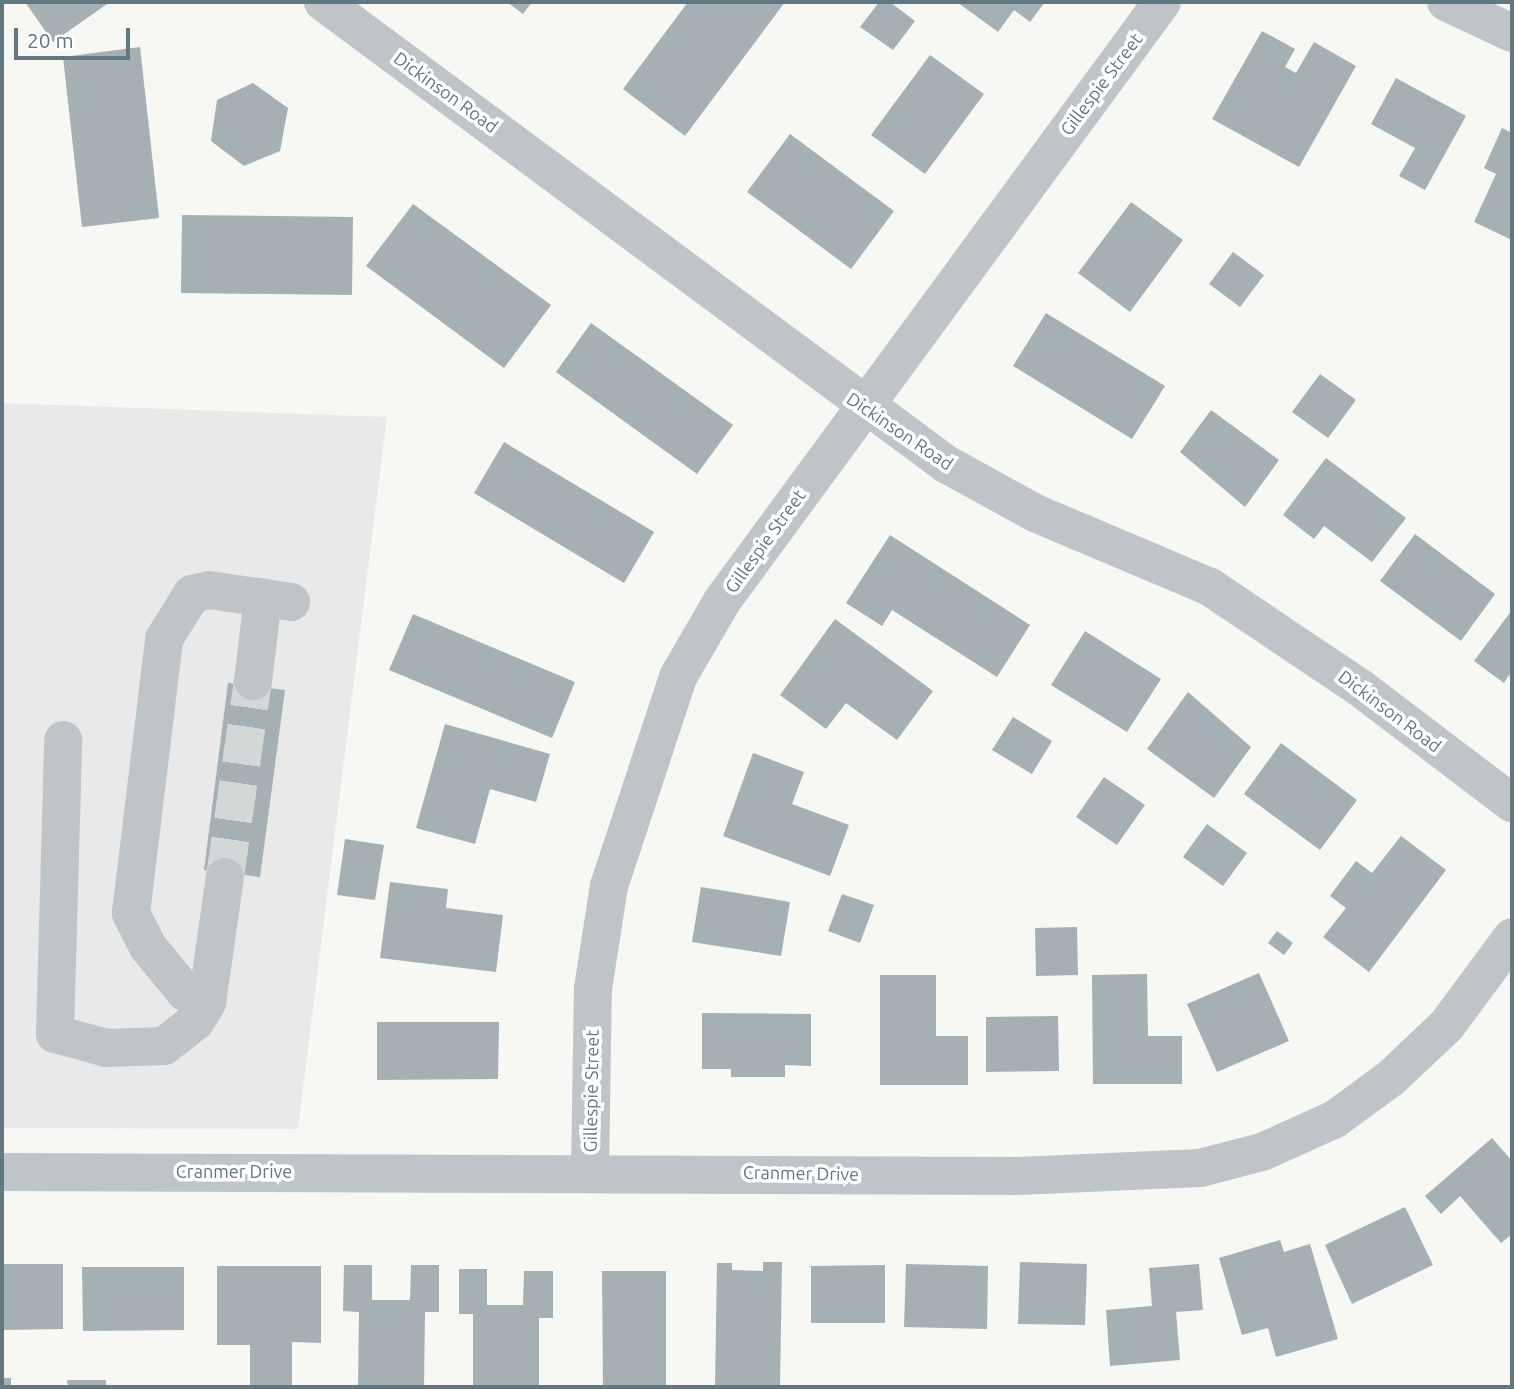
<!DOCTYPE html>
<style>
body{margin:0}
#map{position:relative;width:1514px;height:1389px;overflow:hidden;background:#f7f7f4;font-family:Ubuntu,sans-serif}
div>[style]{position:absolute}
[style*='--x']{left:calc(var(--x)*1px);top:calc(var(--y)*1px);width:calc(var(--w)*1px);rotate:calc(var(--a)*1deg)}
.built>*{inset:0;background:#e8e9e8}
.building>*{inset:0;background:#a5b0b4}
.minor-tunnel>*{height:38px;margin-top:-19px;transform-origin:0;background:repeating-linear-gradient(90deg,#d2d7d7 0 38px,transparent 0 57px)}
.minor>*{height:38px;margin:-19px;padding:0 19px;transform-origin:19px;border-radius:19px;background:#bec4c7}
span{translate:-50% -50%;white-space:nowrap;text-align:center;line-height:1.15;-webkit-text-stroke:7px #fff;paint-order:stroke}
.street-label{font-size:18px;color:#627780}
.frame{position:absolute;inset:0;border:4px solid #627780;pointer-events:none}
.scale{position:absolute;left:14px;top:28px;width:116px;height:32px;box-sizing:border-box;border:4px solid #627780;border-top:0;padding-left:9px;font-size:21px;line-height:24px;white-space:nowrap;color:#627780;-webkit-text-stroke:5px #fff;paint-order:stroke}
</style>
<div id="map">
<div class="built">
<div style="clip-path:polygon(2px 403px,387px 417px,298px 1129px,2px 1128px)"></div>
</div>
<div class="building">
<div style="clip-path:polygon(25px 2px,110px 2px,53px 42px)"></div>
<div style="clip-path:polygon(507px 2px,532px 2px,523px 14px)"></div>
<div style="clip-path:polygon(688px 2px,785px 2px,685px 136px,623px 89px)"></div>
<div style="clip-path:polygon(879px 2px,890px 2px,915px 21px,893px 50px,860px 27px)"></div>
<div style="clip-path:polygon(957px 2px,1045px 2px,1030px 22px,1014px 10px,998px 32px)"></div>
<div style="clip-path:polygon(1262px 31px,1295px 49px,1285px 67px,1296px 73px,1314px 42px,1356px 66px,1299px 167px,1212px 119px)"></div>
<div style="clip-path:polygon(140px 47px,159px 218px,82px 227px,63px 57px)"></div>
<div style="clip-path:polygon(930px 55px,984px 94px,925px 174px,871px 135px)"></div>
<div style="clip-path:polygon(1396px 78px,1466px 116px,1425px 190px,1399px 176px,1415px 148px,1371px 124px)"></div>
<div style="clip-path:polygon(253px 83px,288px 108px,280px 151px,244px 166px,211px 141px,217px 100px)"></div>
<div style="clip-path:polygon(1502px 128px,1512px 133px,1512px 240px,1474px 222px,1496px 174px,1484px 168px)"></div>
<div style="clip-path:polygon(790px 134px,894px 211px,851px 269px,747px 192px)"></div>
<div style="clip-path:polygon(1131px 202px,1183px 240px,1130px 312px,1078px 273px)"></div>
<div style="clip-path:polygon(413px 204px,551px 305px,504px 368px,366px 266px)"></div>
<div style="clip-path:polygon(182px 215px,353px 217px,352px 295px,181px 293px)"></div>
<div style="clip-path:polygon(1233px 252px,1264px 275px,1240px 307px,1209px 284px)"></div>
<div style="clip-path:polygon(1046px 313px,1165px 386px,1132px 439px,1013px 366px)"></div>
<div style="clip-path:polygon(591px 323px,733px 425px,697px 474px,556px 372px)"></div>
<div style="clip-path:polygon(1320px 374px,1356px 400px,1328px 438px,1292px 412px)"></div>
<div style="clip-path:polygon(1211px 410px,1279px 460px,1245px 507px,1180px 452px)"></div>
<div style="clip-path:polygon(504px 442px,654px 532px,624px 583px,474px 493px)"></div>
<div style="clip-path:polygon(1326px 458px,1406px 518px,1372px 562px,1324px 526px,1314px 539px,1283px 515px)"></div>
<div style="clip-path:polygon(1415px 534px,1495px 594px,1461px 641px,1380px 581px)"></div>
<div style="clip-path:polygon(890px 535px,1030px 625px,997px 677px,892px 610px,882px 626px,846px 603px)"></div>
<div style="clip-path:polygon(1512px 610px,1512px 671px,1504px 683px,1474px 661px)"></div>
<div style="clip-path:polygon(413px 614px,575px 682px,552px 738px,389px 670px)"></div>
<div style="clip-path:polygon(835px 619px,933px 691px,897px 740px,846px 703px,826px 729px,780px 695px)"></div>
<div style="clip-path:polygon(1085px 631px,1161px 679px,1127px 732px,1051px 685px)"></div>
<div style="clip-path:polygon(228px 683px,285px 690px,260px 877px,204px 870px)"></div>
<div style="clip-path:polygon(1188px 692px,1251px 747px,1214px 798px,1147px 749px)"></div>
<div style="clip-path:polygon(1013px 717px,1052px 741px,1032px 774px,992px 750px)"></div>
<div style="clip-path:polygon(445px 724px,550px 754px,536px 802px,490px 789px,475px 844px,416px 828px)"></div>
<div style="clip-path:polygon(1281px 743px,1357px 800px,1320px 850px,1244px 794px)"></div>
<div style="clip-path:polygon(753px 753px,804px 772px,792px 804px,849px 825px,830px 876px,723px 836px)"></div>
<div style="clip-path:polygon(1104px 777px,1145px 805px,1117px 845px,1076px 817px)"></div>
<div style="clip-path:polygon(1207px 824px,1247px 853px,1223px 886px,1183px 857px)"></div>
<div style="clip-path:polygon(1401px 836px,1446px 870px,1369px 972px,1323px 937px,1346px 908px,1330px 896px,1356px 861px,1372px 873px)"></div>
<div style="clip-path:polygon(345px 839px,384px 845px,375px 900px,337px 895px)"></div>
<div style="clip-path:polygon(390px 882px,448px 889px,446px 908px,503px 915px,496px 972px,380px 958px)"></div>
<div style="clip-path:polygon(701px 887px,790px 902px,781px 956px,692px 942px)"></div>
<div style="clip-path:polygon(842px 894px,874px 905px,860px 943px,828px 931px)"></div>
<div style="clip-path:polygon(1077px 927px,1078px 975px,1036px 976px,1035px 928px)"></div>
<div style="clip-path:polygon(1277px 931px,1293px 943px,1284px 955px,1268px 943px)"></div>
<div style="clip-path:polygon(1259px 973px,1289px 1041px,1217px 1072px,1187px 1004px)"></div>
<div style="clip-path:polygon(1147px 974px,1148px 1036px,1182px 1036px,1182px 1084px,1093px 1084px,1092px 975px)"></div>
<div style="clip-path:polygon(880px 975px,936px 975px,936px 1036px,968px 1036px,968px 1085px,880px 1085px)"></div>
<div style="clip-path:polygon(702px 1013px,811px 1014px,811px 1066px,785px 1065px,785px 1077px,731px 1077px,731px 1069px,702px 1069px)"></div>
<div style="clip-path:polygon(1058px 1016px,1059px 1071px,986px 1072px,986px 1017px)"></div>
<div style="clip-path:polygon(377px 1022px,499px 1022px,498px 1079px,377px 1080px)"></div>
<div style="clip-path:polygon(1492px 1138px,1512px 1161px,1512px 1234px,1501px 1243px,1460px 1196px,1441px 1214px,1425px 1196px)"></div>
<div style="clip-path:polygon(1405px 1207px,1433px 1265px,1352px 1304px,1325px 1245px)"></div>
<div style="clip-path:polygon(1280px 1240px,1284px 1252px,1310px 1244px,1338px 1339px,1276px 1357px,1268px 1328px,1242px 1335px,1219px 1258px)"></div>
<div style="clip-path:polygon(763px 1262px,782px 1262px,780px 1387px,715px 1387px,717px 1263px,732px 1263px,732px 1270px,763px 1271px)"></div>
<div style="clip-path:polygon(1020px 1262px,1087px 1264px,1085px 1325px,1018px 1324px)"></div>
<div style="clip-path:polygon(2px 1264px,63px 1264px,63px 1329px,2px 1330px)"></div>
<div style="clip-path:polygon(906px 1264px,988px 1266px,987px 1329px,904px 1327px)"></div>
<div style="clip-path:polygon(1199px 1264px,1203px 1310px,1176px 1312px,1180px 1360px,1110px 1366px,1106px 1310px,1152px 1306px,1149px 1268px)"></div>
<div style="clip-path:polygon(344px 1265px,372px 1265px,372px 1300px,410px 1300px,411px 1265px,439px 1265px,439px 1312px,425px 1312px,424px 1387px,358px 1387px,359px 1312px,343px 1311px)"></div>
<div style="clip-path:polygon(885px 1265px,885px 1323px,811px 1323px,811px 1266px)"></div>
<div style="clip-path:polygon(217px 1266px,321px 1266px,321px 1343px,292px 1342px,292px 1387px,250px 1387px,250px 1345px,217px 1345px)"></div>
<div style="clip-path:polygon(82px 1267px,184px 1267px,184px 1330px,83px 1331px)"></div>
<div style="clip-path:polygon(459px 1269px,487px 1269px,487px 1305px,523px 1305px,524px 1271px,553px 1271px,553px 1318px,539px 1318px,539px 1387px,473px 1387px,473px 1314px,459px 1314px)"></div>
<div style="clip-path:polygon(602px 1271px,666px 1271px,666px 1387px,603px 1387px)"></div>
<div style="clip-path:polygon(2px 1378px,11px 1378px,11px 1387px,2px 1387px)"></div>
<div style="clip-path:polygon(67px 1380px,106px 1380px,106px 1387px,68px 1387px)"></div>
</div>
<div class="minor-tunnel">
<div style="--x:225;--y:877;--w:198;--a:-81.9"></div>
</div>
<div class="minor">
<div style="--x:323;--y:2;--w:776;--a:36.56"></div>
<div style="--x:946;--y:464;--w:102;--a:28.8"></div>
<div style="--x:1035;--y:513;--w:190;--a:22.9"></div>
<div style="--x:1210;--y:587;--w:179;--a:33.9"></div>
<div style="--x:1359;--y:687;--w:192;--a:37.2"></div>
<div style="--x:1446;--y:2;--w:73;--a:25.2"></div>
<div style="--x:253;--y:681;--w:84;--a:-83.1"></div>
<div style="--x:208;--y:994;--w:23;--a:-175"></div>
<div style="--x:185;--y:992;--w:58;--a:-129.4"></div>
<div style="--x:148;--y:947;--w:38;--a:-117"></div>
<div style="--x:131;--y:913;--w:276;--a:-83.1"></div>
<div style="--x:164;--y:639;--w:53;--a:-58.1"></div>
<div style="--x:192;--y:594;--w:17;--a:-13"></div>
<div style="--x:209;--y:590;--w:83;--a:8.3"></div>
<div style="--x:55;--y:1034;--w:54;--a:15.1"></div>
<div style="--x:107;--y:1048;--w:57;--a:-2"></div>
<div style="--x:164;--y:1046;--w:39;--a:-38"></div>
<div style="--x:195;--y:1022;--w:22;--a:-58"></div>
<div style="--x:207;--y:1003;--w:127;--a:-81.9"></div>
<div style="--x:55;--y:1034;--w:294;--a:-88.4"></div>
<div style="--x:2;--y:1172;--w:1016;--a:0.23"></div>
<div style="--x:1018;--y:1176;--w:182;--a:-2.5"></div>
<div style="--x:1200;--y:1168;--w:64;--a:-14.5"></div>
<div style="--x:1262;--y:1152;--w:80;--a:-24.3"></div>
<div style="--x:1335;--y:1119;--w:69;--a:-36.2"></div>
<div style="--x:1391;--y:1078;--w:77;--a:-43.4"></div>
<div style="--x:1447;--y:1025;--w:109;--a:-53.5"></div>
<div style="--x:590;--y:1172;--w:183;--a:-89.1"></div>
<div style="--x:593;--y:989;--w:104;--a:-81.2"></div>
<div style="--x:609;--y:886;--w:220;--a:-71.7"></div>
<div style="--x:678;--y:677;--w:88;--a:-59.9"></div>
<div style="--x:722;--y:601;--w:743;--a:-53.7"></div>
</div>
<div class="street-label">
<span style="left:1101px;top:84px;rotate:-53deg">Gillespie Street</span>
<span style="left:446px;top:92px;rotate:36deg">Dickinson Road</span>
<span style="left:900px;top:431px;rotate:34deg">Dickinson Road</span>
<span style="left:765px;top:541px;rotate:-54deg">Gillespie Street</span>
<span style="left:1390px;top:711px;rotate:37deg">Dickinson Road</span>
<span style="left:591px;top:1091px;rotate:-89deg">Gillespie Street</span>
<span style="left:234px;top:1171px">Cranmer Drive</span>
<span style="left:801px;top:1173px;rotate:1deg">Cranmer Drive</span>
</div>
<div class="frame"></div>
<div class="scale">20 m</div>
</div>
